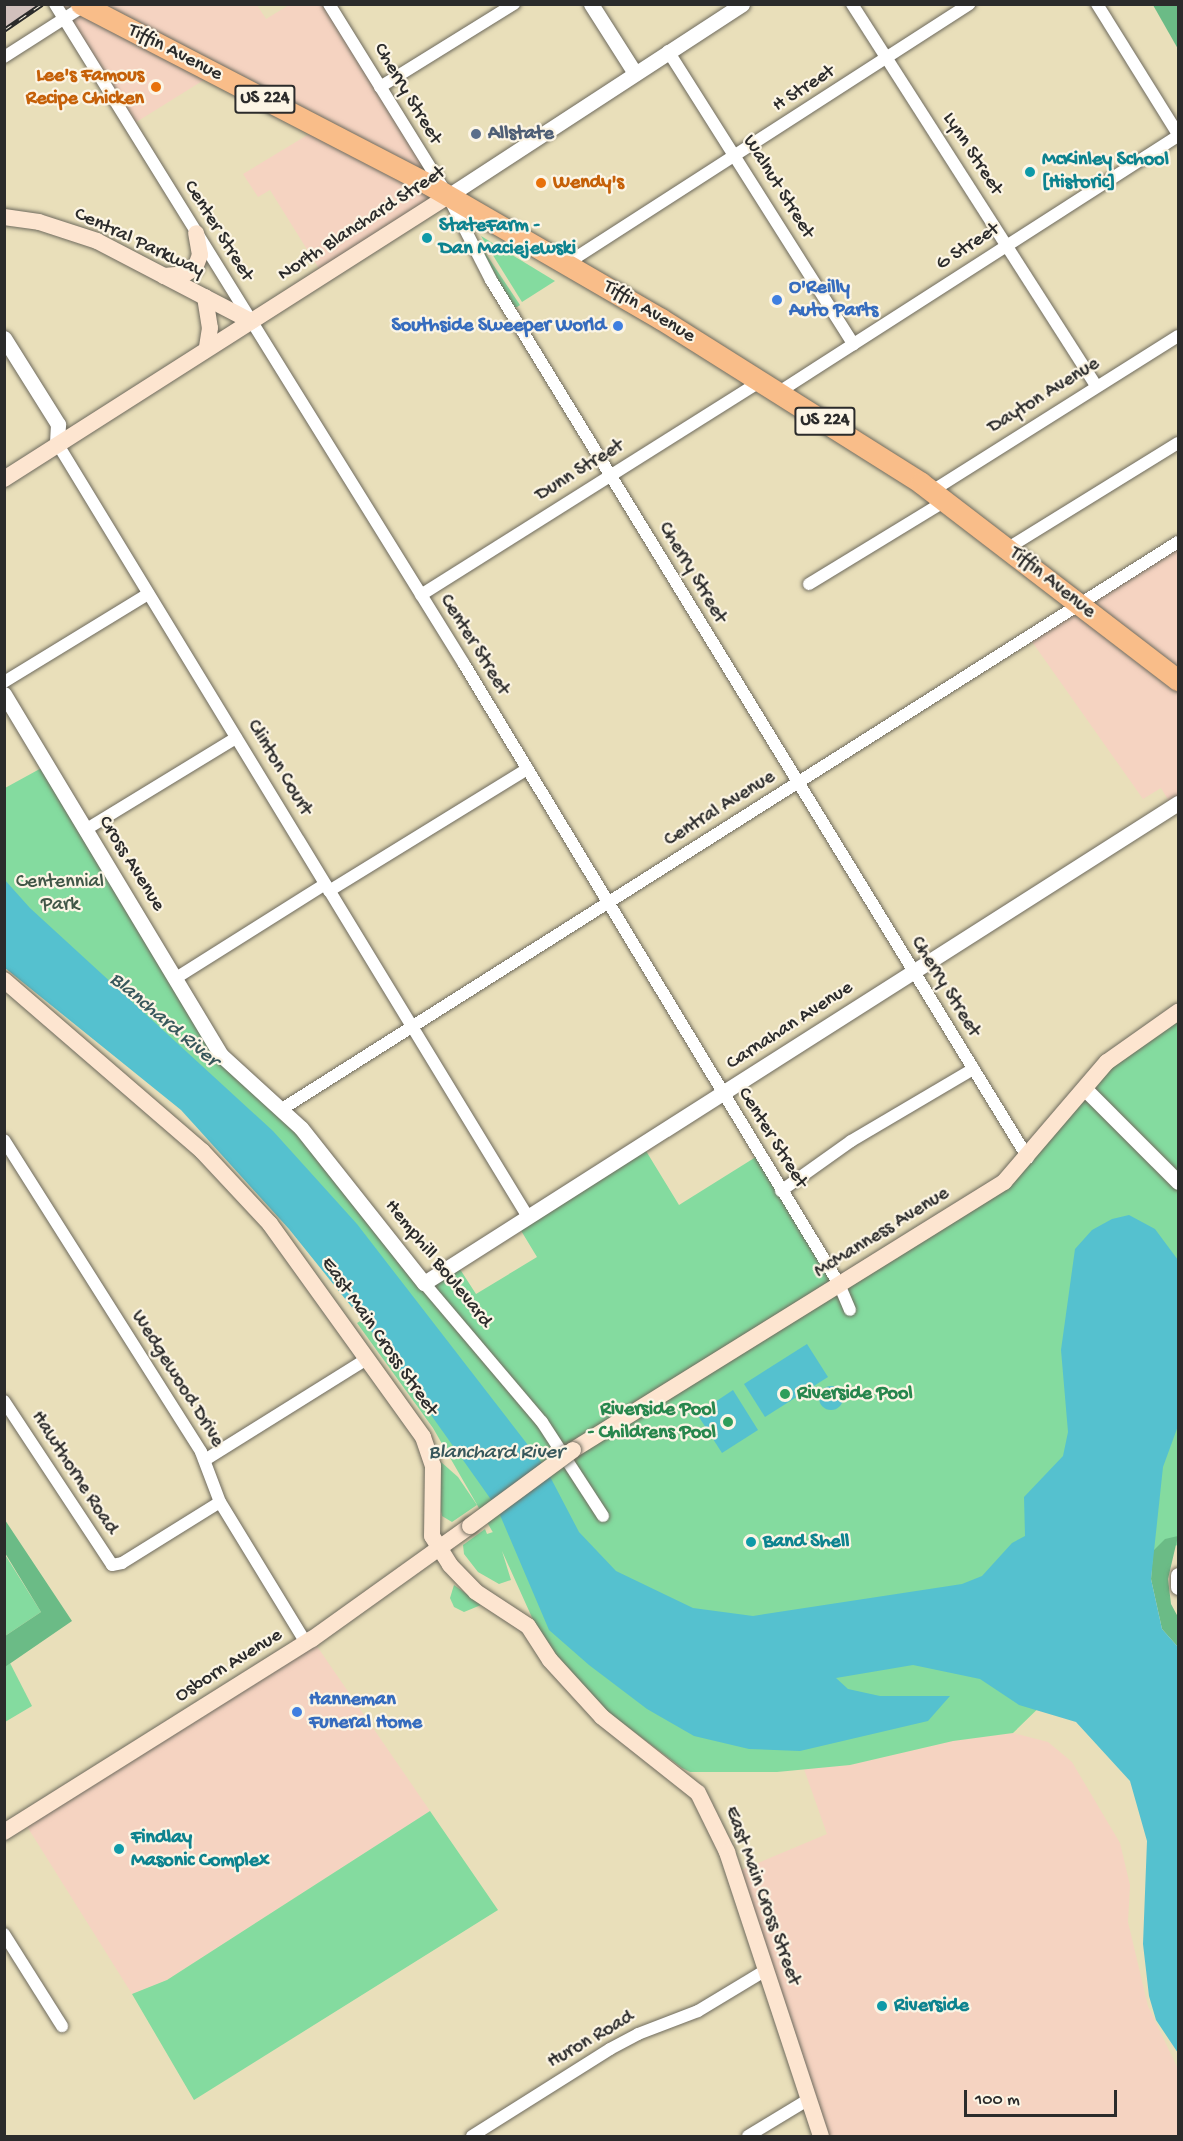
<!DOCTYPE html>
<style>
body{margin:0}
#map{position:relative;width:1183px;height:2141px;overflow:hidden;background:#e9dfba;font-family:"Gochi Hand",sans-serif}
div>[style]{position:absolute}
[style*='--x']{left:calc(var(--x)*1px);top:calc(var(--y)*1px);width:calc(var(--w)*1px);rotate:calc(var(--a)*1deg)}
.built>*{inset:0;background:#f5d3c1}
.industrial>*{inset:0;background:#d1c0bc}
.green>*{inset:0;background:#84db9f}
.forest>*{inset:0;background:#6bbb86}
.water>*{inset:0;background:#55c1cf}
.round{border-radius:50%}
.roads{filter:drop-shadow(0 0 2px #6e6a5d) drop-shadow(0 0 2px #6e6a5d)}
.minor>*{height:12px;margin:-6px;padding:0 6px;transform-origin:6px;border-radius:6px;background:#fff}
.tertiary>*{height:15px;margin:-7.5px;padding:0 7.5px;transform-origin:7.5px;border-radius:7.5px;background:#fff}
.secondary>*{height:16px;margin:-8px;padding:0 8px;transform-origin:8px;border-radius:8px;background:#fde5d0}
.trunk>*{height:21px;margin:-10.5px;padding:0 10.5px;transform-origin:10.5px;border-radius:10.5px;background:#f9bd89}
.rail>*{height:5px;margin-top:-2.5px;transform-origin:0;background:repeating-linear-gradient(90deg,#fcf5e5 0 9px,#2b2b2b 0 18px);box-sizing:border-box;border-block:2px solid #2b2b2b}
.bridges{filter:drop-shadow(0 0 2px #6e6a5d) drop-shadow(0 0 2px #6e6a5d)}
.secondary-bridge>*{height:16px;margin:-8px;padding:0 8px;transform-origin:8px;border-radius:8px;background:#fde5d0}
.dots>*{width:16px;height:16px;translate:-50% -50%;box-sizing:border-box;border:3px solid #fcf5e5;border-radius:50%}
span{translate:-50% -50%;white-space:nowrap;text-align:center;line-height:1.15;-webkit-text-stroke:4.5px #fcf5e5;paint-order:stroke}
.shield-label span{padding:2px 4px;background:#fcf5e5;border:2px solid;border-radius:4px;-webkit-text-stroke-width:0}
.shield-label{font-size:18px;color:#2b2b2b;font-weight:700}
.street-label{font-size:20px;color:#2b2b2b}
.food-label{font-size:20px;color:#c56008;font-weight:700}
.right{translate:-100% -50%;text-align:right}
.left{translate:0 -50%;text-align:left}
.service-label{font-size:20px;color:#4e5e75;font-weight:700}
.culture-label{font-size:20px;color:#0d838f;font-weight:700}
.shop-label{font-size:20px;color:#366cbe;font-weight:700}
.park-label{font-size:20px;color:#415748}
.leisure-label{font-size:20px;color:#27864d;font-weight:700}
.water-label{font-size:21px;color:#38585c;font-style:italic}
.frame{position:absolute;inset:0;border:6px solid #2b2b2b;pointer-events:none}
.scale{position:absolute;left:964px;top:2090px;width:153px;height:27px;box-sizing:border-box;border:3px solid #2b2b2b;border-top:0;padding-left:8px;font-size:18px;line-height:21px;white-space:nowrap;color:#2b2b2b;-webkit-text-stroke:4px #fcf5e5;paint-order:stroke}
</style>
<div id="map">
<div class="built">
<div style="clip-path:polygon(55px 5px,257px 5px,266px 19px,289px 5px,329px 5px,448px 196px,323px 275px,270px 190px,258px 197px,243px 174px,319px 128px,215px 73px,130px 126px)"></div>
<div style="clip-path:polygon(1178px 542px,1178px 816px,1161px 788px,1143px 799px,1028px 636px)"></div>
<div style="clip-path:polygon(312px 1639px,430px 1811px,167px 1980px,132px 1994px,23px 1820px)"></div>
<div style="clip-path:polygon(1013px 1733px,1048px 1742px,1072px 1762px,1120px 1843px,1130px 1885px,1128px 1922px,1148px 2006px,1178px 2069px,1178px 2136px,821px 2136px,734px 1873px,827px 1834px,804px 1769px,850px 1765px,953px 1741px)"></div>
</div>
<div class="industrial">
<div style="clip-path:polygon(5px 4px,42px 4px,42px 5px,5px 30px)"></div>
</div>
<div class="green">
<div style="clip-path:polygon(472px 233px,520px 305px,517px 307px,513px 307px)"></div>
<div style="clip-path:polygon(481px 236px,555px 281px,522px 302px)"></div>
<div style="clip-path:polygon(47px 765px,221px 1055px,282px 1109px,424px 1283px,456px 1263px,476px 1294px,537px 1257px,517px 1224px,643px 1146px,679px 1205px,759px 1155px,839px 1283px,1004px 1182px,1084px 1088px,1178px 1012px,1178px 1545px,1153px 1551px,1088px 1660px,1013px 1733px,953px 1741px,850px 1765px,777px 1772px,690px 1772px,682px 1768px,608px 1712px,556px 1655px,534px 1622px,502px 1551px,511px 1580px,499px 1584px,478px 1572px,464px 1554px,463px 1545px,485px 1529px,487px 1534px,493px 1532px,495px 1536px,433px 1428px,357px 1323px,385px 1306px,5px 920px,5px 788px)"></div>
<div style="clip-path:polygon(441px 1462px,458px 1477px,477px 1505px,452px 1522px,442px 1516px,441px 1511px)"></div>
<div style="clip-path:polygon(4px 1553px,41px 1612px,5px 1636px,4px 1636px)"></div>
<div style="clip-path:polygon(454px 1585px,468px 1595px,481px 1605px,464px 1612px,454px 1607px,450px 1598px)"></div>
<div style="clip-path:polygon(10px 1663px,32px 1706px,5px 1722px,5px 1667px)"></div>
<div style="clip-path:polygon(430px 1811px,498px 1910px,194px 2100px,132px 1994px,167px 1980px)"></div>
</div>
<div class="forest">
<div style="clip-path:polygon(1153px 5px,1178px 5px,1178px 49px)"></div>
<div style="clip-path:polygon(5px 1520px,72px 1621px,5px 1667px,5px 1636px,41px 1612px,5px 1553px)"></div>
<div style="clip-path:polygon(1178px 1536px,1168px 1579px,1171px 1604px,1178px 1617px,1178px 1647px,1162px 1629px,1151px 1579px,1153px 1551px,1165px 1539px)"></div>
</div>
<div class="water">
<div style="clip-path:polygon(4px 879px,30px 908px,273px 1131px,357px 1224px,545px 1467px,579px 1532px,616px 1571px,693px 1608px,753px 1616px,962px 1584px,982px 1576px,1012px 1543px,1025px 1536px,1024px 1497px,1063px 1456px,1068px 1432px,1061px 1350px,1075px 1249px,1092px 1230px,1112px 1219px,1129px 1215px,1155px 1229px,1178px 1260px,1178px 1426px,1163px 1467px,1151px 1579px,1162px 1629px,1178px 1647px,1178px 2053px,1156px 2020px,1149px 1996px,1143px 1944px,1147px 1841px,1130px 1781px,1076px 1722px,1019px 1705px,980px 1679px,913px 1665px,836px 1678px,848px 1689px,880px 1696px,950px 1696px,928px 1721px,800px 1751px,749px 1749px,694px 1736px,647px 1709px,589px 1665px,549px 1630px,497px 1508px,375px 1336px,289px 1229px,181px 1110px,5px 968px)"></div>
<div style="clip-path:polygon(807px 1344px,828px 1377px,765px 1417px,744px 1384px)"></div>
<div class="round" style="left:819px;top:1386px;width:24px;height:24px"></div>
<div style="clip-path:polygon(733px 1390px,758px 1430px,722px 1453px,697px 1414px)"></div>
</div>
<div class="roads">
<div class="minor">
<div style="--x:55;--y:4;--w:776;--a:58.21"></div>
<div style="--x:464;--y:664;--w:725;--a:58.83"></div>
<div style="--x:839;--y:1284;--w:28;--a:67"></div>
<div style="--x:329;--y:4;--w:226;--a:58.2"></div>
<div style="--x:448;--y:196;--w:94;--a:62.9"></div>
<div style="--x:491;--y:280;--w:1029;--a:58.55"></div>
<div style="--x:852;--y:4;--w:453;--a:57.4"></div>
<div style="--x:1097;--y:4;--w:153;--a:58.1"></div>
<div style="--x:668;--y:51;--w:347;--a:57.7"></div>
<div style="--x:4;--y:57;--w:98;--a:-32.6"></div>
<div style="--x:380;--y:87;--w:158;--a:-31.8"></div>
<div style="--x:566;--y:264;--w:480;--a:-32.8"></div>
<div style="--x:779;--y:392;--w:474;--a:-32.7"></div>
<div style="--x:57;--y:443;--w:906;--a:58.68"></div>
<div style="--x:932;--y:491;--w:291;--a:-32.2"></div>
<div style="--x:1008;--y:548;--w:200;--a:-31.7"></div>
<div style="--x:809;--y:584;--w:159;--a:-31.4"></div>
<div style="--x:421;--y:595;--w:402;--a:-32.2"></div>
<div style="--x:4;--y:682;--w:169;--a:-31.4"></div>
<div style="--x:85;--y:830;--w:177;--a:-31.4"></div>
<div style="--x:329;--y:891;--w:233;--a:-31.6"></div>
<div style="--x:176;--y:978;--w:176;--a:-32.2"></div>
<div style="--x:282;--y:1109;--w:1060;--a:-32.33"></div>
<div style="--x:4;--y:1140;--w:369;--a:57.7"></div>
<div style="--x:201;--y:1452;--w:53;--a:69.2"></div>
<div style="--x:220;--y:1502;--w:165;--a:58.6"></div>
<div style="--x:781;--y:1191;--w:86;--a:-35.5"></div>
<div style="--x:851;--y:1141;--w:142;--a:-30.5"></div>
<div style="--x:424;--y:1283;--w:182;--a:49.7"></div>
<div style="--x:542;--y:1422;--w:112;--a:57"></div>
<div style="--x:4;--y:1401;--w:196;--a:56.6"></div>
<div style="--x:112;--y:1565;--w:10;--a:-11"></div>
<div style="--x:122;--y:1563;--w:115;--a:-31.9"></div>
<div style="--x:205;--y:1460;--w:192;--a:-32"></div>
<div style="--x:4;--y:1934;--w:109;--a:57.8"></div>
<div style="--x:472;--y:2136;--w:163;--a:-32.2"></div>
<div style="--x:610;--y:2049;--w:32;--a:-28"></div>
<div style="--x:638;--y:2034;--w:64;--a:-21"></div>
<div style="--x:698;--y:2011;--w:79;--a:-31.1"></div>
<div style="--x:748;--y:2136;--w:71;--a:-31.2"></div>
</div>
<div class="tertiary">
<div style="--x:591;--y:4;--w:82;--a:57.5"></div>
<div style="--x:448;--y:196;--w:351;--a:-33.1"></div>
<div style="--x:4;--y:338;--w:102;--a:57.9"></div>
<div style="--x:58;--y:424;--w:19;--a:93"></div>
<div style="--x:4;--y:694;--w:421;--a:59"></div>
<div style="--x:221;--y:1055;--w:108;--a:42.4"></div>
<div style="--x:301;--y:1128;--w:198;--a:51.6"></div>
<div style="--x:424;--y:1283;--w:894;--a:-32.48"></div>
<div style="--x:1084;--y:1088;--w:133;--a:45"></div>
<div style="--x:1178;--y:1575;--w:12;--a:90"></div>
</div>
<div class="secondary">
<div style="--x:4;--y:217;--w:35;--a:8"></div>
<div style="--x:39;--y:222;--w:61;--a:18.1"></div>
<div style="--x:97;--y:241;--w:174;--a:27.5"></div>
<div style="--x:164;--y:276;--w:21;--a:-5"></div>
<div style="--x:185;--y:274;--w:12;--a:-31"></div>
<div style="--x:195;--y:268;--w:14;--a:-69"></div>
<div style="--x:200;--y:255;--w:22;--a:-100"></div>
<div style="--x:205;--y:297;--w:31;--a:81"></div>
<div style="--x:210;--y:328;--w:20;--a:99"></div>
<div style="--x:4;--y:479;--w:527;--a:-32.51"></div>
<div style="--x:4;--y:980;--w:262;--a:40.8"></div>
<div style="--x:202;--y:1151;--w:100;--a:47"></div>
<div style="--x:270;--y:1224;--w:262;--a:54.3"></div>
<div style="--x:423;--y:1437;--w:31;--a:71"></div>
<div style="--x:433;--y:1466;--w:70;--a:90.8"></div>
<div style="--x:432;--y:1536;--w:34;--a:58"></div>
<div style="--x:450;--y:1565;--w:37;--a:46"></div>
<div style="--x:476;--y:1592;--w:62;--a:33.2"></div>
<div style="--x:528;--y:1626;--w:40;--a:57.1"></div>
<div style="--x:550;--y:1660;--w:77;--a:47.6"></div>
<div style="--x:602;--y:1717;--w:122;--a:38.4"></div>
<div style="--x:698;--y:1793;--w:66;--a:63.8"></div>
<div style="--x:727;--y:1852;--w:299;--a:71.7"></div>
<div style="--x:573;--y:1450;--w:508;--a:-31.87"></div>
<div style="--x:1004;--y:1182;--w:158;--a:-49.4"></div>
<div style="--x:1107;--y:1062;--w:87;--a:-35.2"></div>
<div style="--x:4;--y:1832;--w:363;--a:-32.1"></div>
<div style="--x:312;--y:1639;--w:194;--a:-35.6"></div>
</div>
<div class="trunk">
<div style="--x:81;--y:4;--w:391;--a:27.4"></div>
<div style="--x:428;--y:184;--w:269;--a:30.1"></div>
<div style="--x:661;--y:319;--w:307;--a:32.2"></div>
<div style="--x:921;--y:483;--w:324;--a:37.5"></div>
</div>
</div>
<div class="rail">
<div style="--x:4;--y:30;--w:46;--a:-34.4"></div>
</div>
<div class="bridges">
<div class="secondary-bridge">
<div style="--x:470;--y:1526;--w:128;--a:-36.4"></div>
</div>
</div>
<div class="dots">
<div style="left:156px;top:87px;background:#e8710a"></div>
<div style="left:476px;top:134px;background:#5c6f8a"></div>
<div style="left:1030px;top:172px;background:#0f9aa8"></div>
<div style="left:541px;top:183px;background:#e8710a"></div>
<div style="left:427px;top:238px;background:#0f9aa8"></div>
<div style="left:777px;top:300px;background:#3f7fe0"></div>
<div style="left:618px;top:326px;background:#3f7fe0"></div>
<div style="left:785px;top:1394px;background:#2e9e5b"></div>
<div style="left:728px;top:1422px;background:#2e9e5b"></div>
<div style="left:751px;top:1542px;background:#0f9aa8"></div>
<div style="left:297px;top:1712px;background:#3f7fe0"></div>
<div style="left:119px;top:1849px;background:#0f9aa8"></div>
<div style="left:882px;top:2006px;background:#0f9aa8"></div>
</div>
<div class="shield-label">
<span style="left:265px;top:99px">US 224</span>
<span style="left:825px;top:421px">US 224</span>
</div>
<div class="street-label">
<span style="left:175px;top:53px;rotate:27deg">Tiffin Avenue</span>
<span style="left:804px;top:89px;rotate:-33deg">H Street</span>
<span style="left:407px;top:94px;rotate:59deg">Cherry Street</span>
<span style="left:972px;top:154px;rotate:57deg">Lynn Street</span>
<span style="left:778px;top:187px;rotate:58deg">Walnut Street</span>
<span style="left:362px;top:224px;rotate:-33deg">North Blanchard Street</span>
<span style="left:218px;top:231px;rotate:58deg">Center Street</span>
<span style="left:139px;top:243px;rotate:25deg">Central Parkway</span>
<span style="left:968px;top:247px;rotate:-33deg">G Street</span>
<span style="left:649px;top:312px;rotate:31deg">Tiffin Avenue</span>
<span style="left:1044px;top:396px;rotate:-32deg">Dayton Avenue</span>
<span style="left:580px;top:471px;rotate:-32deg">Dunn Street</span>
<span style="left:692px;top:573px;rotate:59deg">Cherry Street</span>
<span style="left:1052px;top:583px;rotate:38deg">Tiffin Avenue</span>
<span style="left:474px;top:645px;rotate:58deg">Center Street</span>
<span style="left:279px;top:768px;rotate:59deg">Clinton Court</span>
<span style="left:720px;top:809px;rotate:-32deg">Central Avenue</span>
<span style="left:131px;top:864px;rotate:58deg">Cross Avenue</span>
<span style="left:945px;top:987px;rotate:58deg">Cherry Street</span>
<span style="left:790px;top:1026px;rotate:-33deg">Carnahan Avenue</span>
<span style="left:772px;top:1138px;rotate:58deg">Center Street</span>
<span style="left:882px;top:1233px;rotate:-32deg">McManness Avenue</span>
<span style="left:438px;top:1264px;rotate:51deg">Hemphill Boulevard</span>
<span style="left:379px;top:1337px;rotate:55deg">East Main Cross Street</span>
<span style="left:177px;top:1379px;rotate:58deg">Wedgewood Drive</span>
<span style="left:74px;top:1473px;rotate:57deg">Hawthorne Road</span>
<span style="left:229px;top:1666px;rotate:-32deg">Osborn Avenue</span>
<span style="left:762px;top:1896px;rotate:70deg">East Main Cross Street</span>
<span style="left:591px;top:2040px;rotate:-30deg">Huron Road</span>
</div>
<div class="food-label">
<span class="right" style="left:144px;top:88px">Lee's Famous<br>Recipe Chicken</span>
<span class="left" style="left:553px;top:183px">Wendy's</span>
</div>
<div class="service-label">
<span class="left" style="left:488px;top:134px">Allstate</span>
</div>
<div class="culture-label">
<span class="left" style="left:1042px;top:172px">McKinley School<br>[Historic]</span>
<span class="left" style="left:439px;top:238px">StateFarm -<br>Dan Maciejewski</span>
<span class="left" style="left:763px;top:1542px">Band Shell</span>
<span class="left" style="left:131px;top:1850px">Findlay<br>Masonic Complex</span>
<span class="left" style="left:894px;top:2006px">Riverside</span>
</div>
<div class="shop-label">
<span class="left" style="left:789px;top:300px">O'Reilly<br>Auto Parts</span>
<span class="right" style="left:606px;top:326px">Southside Sweeper World</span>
<span class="left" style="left:309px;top:1712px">Hanneman<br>Funeral Home</span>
</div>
<div class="park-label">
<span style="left:60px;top:894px">Centennial<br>Park</span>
</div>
<div class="leisure-label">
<span class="left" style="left:797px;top:1394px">Riverside Pool</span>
<span class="right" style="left:716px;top:1422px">Riverside Pool<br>- Childrens Pool</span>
</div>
<div class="water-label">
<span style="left:163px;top:1021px;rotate:40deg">Blanchard River</span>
<span style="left:496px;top:1454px">Blanchard River</span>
</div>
<div class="frame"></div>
<div class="scale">100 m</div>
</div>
